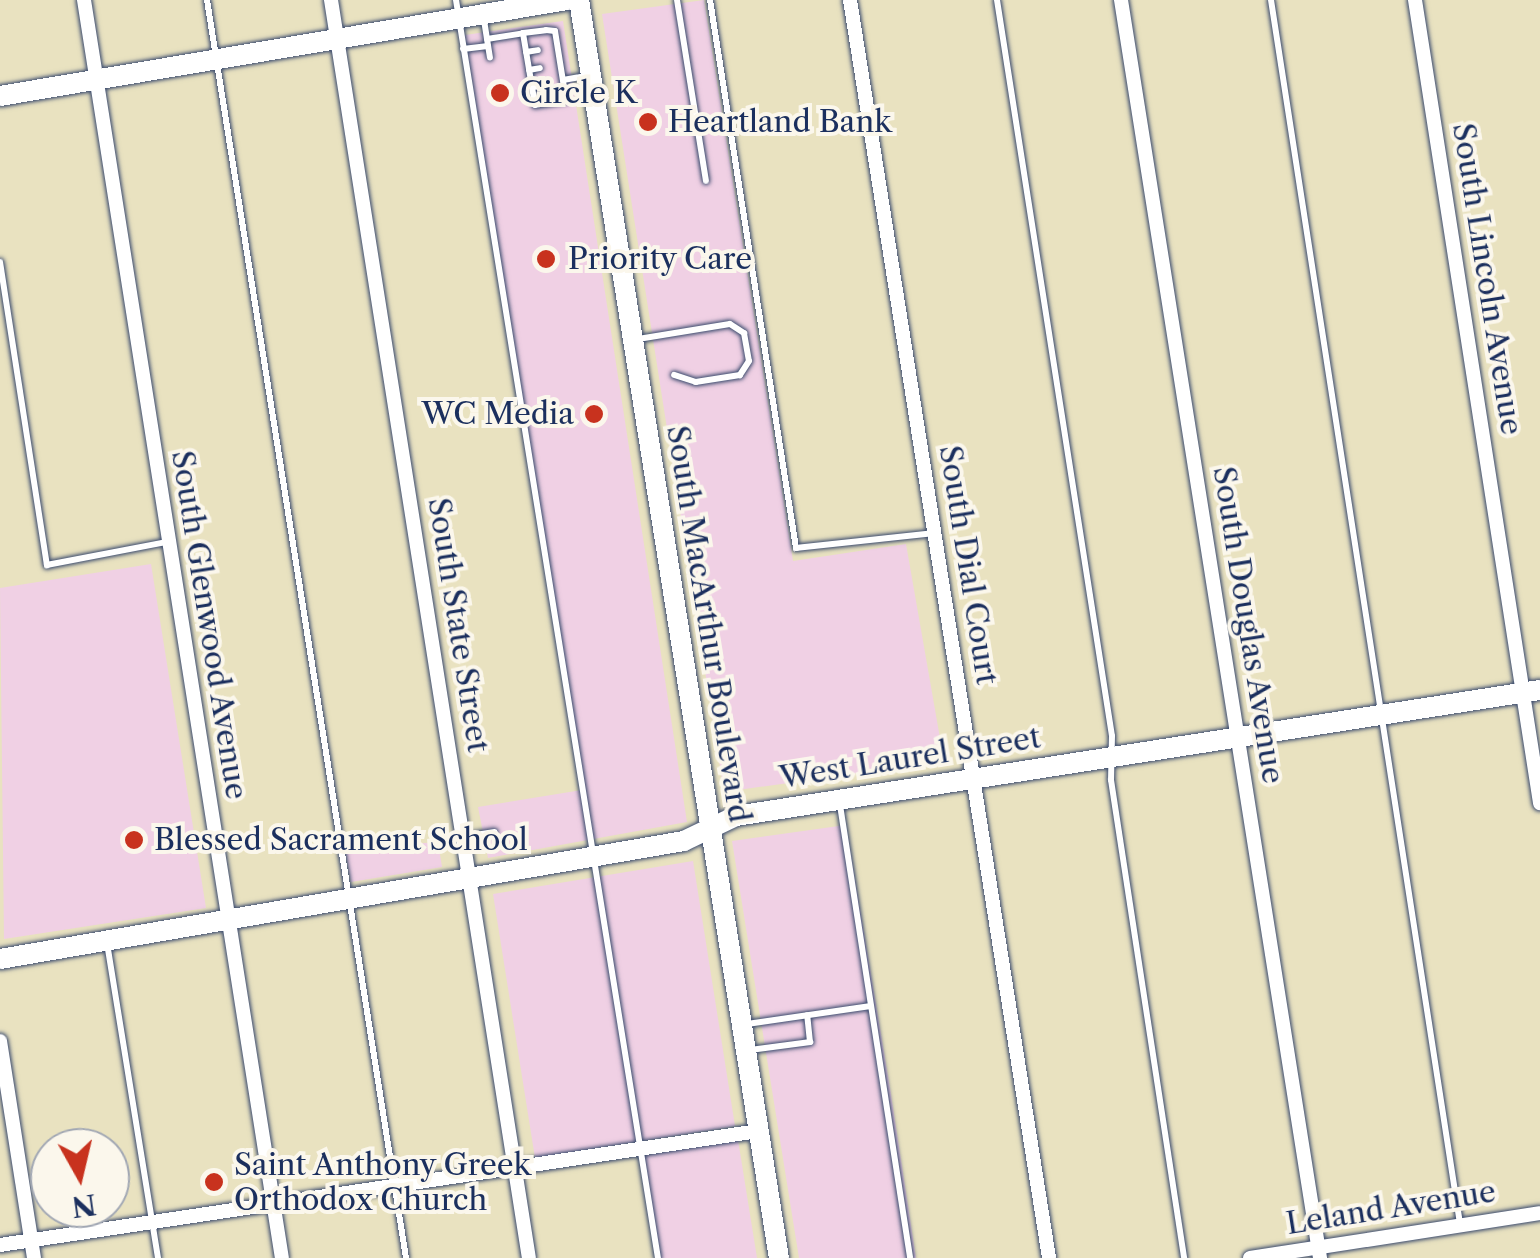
<!DOCTYPE html>
<style>
body{margin:0}
#map{position:relative;width:1540px;height:1258px;overflow:hidden;background:#e9e2c0;font-family:"Libre Caslon Text",serif}
div>[style]{position:absolute}
[style*='--x']{left:calc(var(--x)*1px);top:calc(var(--y)*1px);width:calc(var(--w)*1px);rotate:calc(var(--a)*1deg)}
.built>*{inset:0;background:#f0d0e4}
.roads{filter:drop-shadow(0 0 2px #3a4a6d) drop-shadow(0 0 2px #3a4a6d)}
.lane>*{height:6px;margin:-3px;padding:0 3px;transform-origin:3px;border-radius:3px;background:#fff}
.street>*{height:14px;margin:-7px;padding:0 7px;transform-origin:7px;border-radius:7px;background:#fff}
.secondary>*{height:20px;margin:-10px;padding:0 10px;transform-origin:10px;border-radius:10px;background:#fff}
.dots>*{width:28px;height:28px;translate:-50% -50%;box-sizing:border-box;border:5px solid #fbf7ec;border-radius:50%}
span{translate:-50% -50%;white-space:nowrap;text-align:center;line-height:1.15;-webkit-text-stroke:8px #fbf7ec;paint-order:stroke}
.poi-label{font-size:30px;color:#1b2f5e}
.left{translate:0 -50%;text-align:left}
.right{translate:-100% -50%;text-align:right}
.street-label{font-size:30px;color:#1b2f5e}
.north{position:absolute;left:30px;top:1128px;width:100px;height:100px;box-sizing:border-box;background:#fbf7ec;border:2px solid #a1a7b3;border-radius:50%;rotate:172deg;font-size:28px;font-weight:700;line-height:40px;text-align:center;color:#1b2f5e}
.north::after{content:'';display:block;margin:auto;width:35px;height:45px;background:#c8321e;clip-path:polygon(50% 0,100% 100%,50% 72%,0 100%)}
</style>
<div id="map">
<div class="built">
<div style="clip-path:polygon(704px 0,793px 561px,906px 544px,944px 761px,724px 792px,602px 14px)"></div>
<div style="clip-path:polygon(563px 21px,687px 822px,488px 858px,478px 807px,582px 790px,465px 35px)"></div>
<div style="clip-path:polygon(151px 564px,206px 908px,4px 939px,0 588px)"></div>
<div style="clip-path:polygon(846px 825px,890px 1088px,916px 1258px,799px 1258px,732px 841px)"></div>
<div style="clip-path:polygon(438px 842px,442px 867px,351px 882px,345px 849px)"></div>
<div style="clip-path:polygon(693px 861px,735px 1126px,535px 1158px,493px 894px)"></div>
<div style="clip-path:polygon(738px 1140px,757px 1258px,659px 1258px,641px 1156px)"></div>
</div>
<div class="roads">
<div class="lane">
<div style="--x:207;--y:0;--w:1274;--a:81.01"></div>
<div style="--x:456;--y:0;--w:1274;--a:80.88"></div>
<div style="--x:677;--y:0;--w:183;--a:80.9"></div>
<div style="--x:710;--y:0;--w:555;--a:81.08"></div>
<div style="--x:796;--y:548;--w:139;--a:-6.2"></div>
<div style="--x:997;--y:0;--w:745;--a:81.12"></div>
<div style="--x:1112;--y:736;--w:44;--a:91.3"></div>
<div style="--x:1111;--y:780;--w:484;--a:81.3"></div>
<div style="--x:1271;--y:0;--w:1239;--a:81.22"></div>
<div style="--x:484;--y:20;--w:38;--a:81"></div>
<div style="--x:487;--y:39;--w:36;--a:-9"></div>
<div style="--x:523;--y:33;--w:23;--a:-7"></div>
<div style="--x:546;--y:30;--w:9;--a:6"></div>
<div style="--x:555;--y:31;--w:70;--a:80.9"></div>
<div style="--x:566;--y:100;--w:31;--a:171"></div>
<div style="--x:535;--y:105;--w:73;--a:-99.5"></div>
<div style="--x:463;--y:49;--w:25;--a:-7"></div>
<div style="--x:526;--y:52;--w:12;--a:-9"></div>
<div style="--x:529;--y:70;--w:11;--a:-10"></div>
<div style="--x:563;--y:80;--w:23;--a:-10"></div>
<div style="--x:532;--y:87;--w:11;--a:-5"></div>
<div style="--x:0;--y:262;--w:307;--a:81.2"></div>
<div style="--x:47;--y:565;--w:122;--a:-10.9"></div>
<div style="--x:638;--y:339;--w:93;--a:-9.3"></div>
<div style="--x:730;--y:324;--w:17;--a:33"></div>
<div style="--x:744;--y:333;--w:28;--a:80"></div>
<div style="--x:749;--y:361;--w:17;--a:123"></div>
<div style="--x:740;--y:375;--w:45;--a:171"></div>
<div style="--x:696;--y:382;--w:23;--a:-162"></div>
<div style="--x:840;--y:805;--w:458;--a:81.2"></div>
<div style="--x:463;--y:837;--w:32;--a:-9"></div>
<div style="--x:107;--y:943;--w:319;--a:80.8"></div>
<div style="--x:747;--y:1024;--w:125;--a:-8.3"></div>
<div style="--x:750;--y:1050;--w:61;--a:-7.6"></div>
<div style="--x:810;--y:1042;--w:27;--a:-96"></div>
</div>
<div class="street">
<div style="--x:84;--y:0;--w:1273;--a:81.06"></div>
<div style="--x:331;--y:0;--w:1273;--a:81.06"></div>
<div style="--x:850;--y:0;--w:1274;--a:81.01"></div>
<div style="--x:1121;--y:0;--w:1274;--a:81.01"></div>
<div style="--x:1415;--y:0;--w:813;--a:81.15"></div>
<div style="--x:0;--y:1041;--w:220;--a:81.1"></div>
<div style="--x:0;--y:1245;--w:767;--a:-8.55"></div>
<div style="--x:1250;--y:1258;--w:293;--a:-8.8"></div>
</div>
<div class="secondary">
<div style="--x:579;--y:0;--w:1274;--a:80.97"></div>
<div style="--x:0;--y:96;--w:575;--a:-9.61"></div>
<div style="--x:0;--y:959;--w:694;--a:-9.79"></div>
<div style="--x:684;--y:841;--w:58;--a:-25.7"></div>
<div style="--x:736;--y:816;--w:814;--a:-8.91"></div>
</div>
</div>
<div class="dots">
<div style="left:500px;top:93px;background:#c8321e"></div>
<div style="left:648px;top:122px;background:#c8321e"></div>
<div style="left:546px;top:259px;background:#c8321e"></div>
<div style="left:594px;top:414px;background:#c8321e"></div>
<div style="left:134px;top:840px;background:#c8321e"></div>
<div style="left:214px;top:1182px;background:#c8321e"></div>
</div>
<div class="poi-label">
<span class="left" style="left:520px;top:93px">Circle K</span>
<span class="left" style="left:668px;top:122px">Heartland Bank</span>
<span class="left" style="left:568px;top:259px">Priority Care</span>
<span class="right" style="left:574px;top:414px">WC Media</span>
<span class="left" style="left:154px;top:840px">Blessed Sacrament School</span>
<span class="left" style="left:234px;top:1182px">Saint Anthony Greek<br>Orthodox Church</span>
</div>
<div class="street-label">
<span style="left:1487px;top:279px;rotate:81deg">South Lincoln Avenue</span>
<span style="left:968px;top:565px;rotate:81deg">South Dial Court</span>
<span style="left:708px;top:624px;rotate:81deg">South MacArthur Boulevard</span>
<span style="left:209px;top:625px;rotate:81deg">South Glenwood Avenue</span>
<span style="left:458px;top:625px;rotate:81deg">South State Street</span>
<span style="left:1248px;top:625px;rotate:81deg">South Douglas Avenue</span>
<span style="left:910px;top:758px;rotate:-9deg">West Laurel Street</span>
<span style="left:1391px;top:1208px;rotate:-9deg">Leland Avenue</span>
</div>
<div class="north">N</div>
</div>
